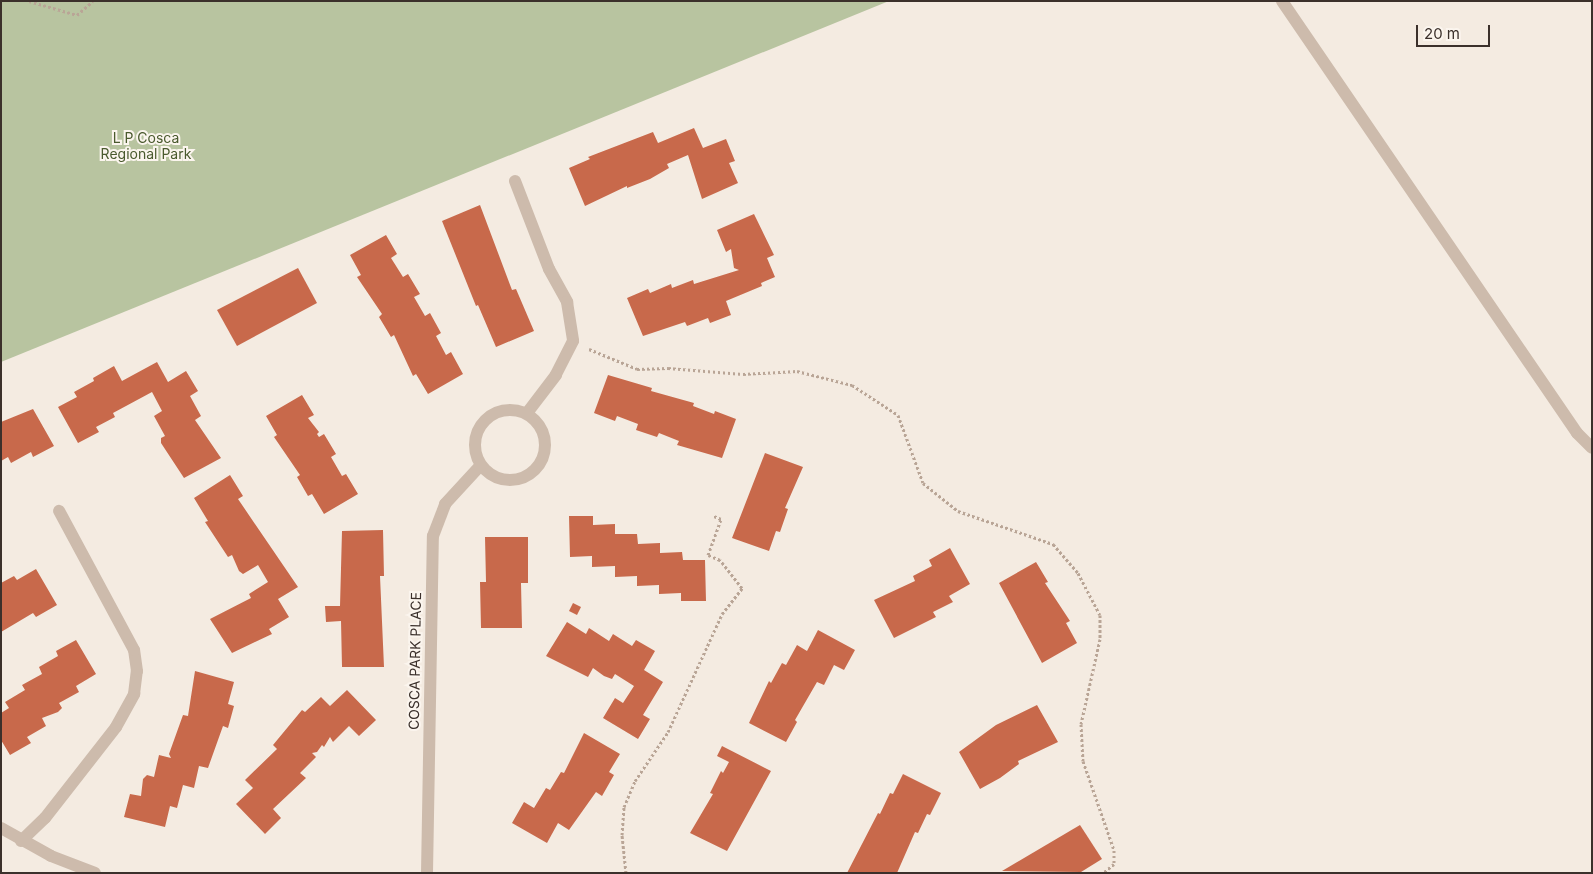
<!DOCTYPE html>
<style>
body{margin:0}
#map{position:relative;width:1593px;height:874px;overflow:hidden;background:#f4ebe1;font-family:Inter,sans-serif}
div>[style]{position:absolute}
[style*='--x']{left:calc(var(--x)*1px);top:calc(var(--y)*1px);width:calc(var(--w)*1px);rotate:calc(var(--a)*1deg)}
.green>*{inset:0;background:#b8c4a0}
.building>*{inset:0;background:#c8694b}
.path>*{height:3px;margin-top:-1.5px;transform-origin:0;background:repeating-linear-gradient(90deg,#b9a596 0 2.5px,transparent 0 5px)}
.service>*{height:12px;margin:-6px;padding:0 6px;transform-origin:6px;border-radius:6px;background:#cdbbac}
.minor>*{height:12px;margin:-6px;padding:0 6px;transform-origin:6px;border-radius:6px;background:#cdbbac}
.minor>.ring{margin:-6px;padding:0;box-sizing:content-box;background:none;border:12px solid #cdbbac;border-radius:50%}
span{translate:-50% -50%;white-space:nowrap;text-align:center;line-height:1.15;-webkit-text-stroke:4px #fbf5ee;paint-order:stroke}
.park-label{font-size:14px;color:#4a5a2e}
.street-label{font-size:14px;color:#3b302b}
.frame{position:absolute;inset:0;border:2px solid #3b302b;pointer-events:none}
.scale{position:absolute;left:1416px;top:25px;width:74px;height:22px;box-sizing:border-box;border:2px solid #3b302b;border-top:0;padding-left:6px;font-size:15px;line-height:18px;white-space:nowrap;color:#3b302b;-webkit-text-stroke:4px #fbf5ee;paint-order:stroke}
</style>
<div id="map">
<div class="green">
<div style="clip-path:polygon(1px 1px,889px 1px,1px 362px)"></div>
</div>
<div class="building">
<div style="clip-path:polygon(694px 128px,703px 148px,726px 139px,735px 161px,729px 163px,738px 183px,702px 199px,688px 155px,667px 164px,669px 168px,650px 179px,627px 188px,627px 186px,585px 206px,569px 168px,590px 159px,588px 157px,653px 132px,658px 143px)"></div>
<div style="clip-path:polygon(480px 205px,512px 290px,516px 289px,534px 331px,496px 347px,478px 305px,476px 306px,442px 221px)"></div>
<div style="clip-path:polygon(754px 214px,774px 255px,767px 258px,775px 277px,761px 283px,762px 286px,726px 301px,731px 315px,710px 323px,708px 318px,687px 326px,685px 322px,643px 336px,627px 298px,648px 289px,650px 293px,671px 284px,672px 288px,693px 280px,694px 284px,739px 270px,734px 268px,731px 249px,726px 252px,717px 230px)"></div>
<div style="clip-path:polygon(386px 235px,397px 254px,391px 258px,403px 277px,408px 274px,420px 294px,414px 297px,425px 316px,430px 313px,441px 333px,436px 336px,446px 355px,451px 352px,463px 374px,428px 394px,416px 374px,413px 376px,394px 335px,391px 337px,379px 317px,382px 314px,357px 277px,361px 275px,350px 255px)"></div>
<div style="clip-path:polygon(298px 268px,317px 303px,237px 346px,217px 310px)"></div>
<div style="clip-path:polygon(157px 362px,168px 382px,186px 371px,198px 391px,190px 396px,201px 416px,195px 420px,221px 458px,184px 478px,161px 443px,161px 438px,165px 436px,154px 416px,162px 411px,152px 392px,113px 413px,115px 417px,96px 427px,99px 432px,78px 443px,58px 407px,77px 397px,74px 392px,94px 381px,93px 378px,114px 366px,122px 381px)"></div>
<div style="clip-path:polygon(608px 375px,652px 388px,651px 391px,694px 403px,693px 406px,714px 414px,715px 411px,736px 419px,722px 458px,677px 445px,679px 441px,659px 433px,657px 437px,636px 430px,638px 424px,617px 416px,615px 421px,594px 413px)"></div>
<div style="clip-path:polygon(302px 395px,314px 415px,308px 418px,319px 432px,317px 434px,319px 437px,324px 434px,336px 454px,331px 457px,342px 476px,346px 474px,358px 494px,324px 514px,312px 494px,308px 496px,297px 477px,300px 475px,274px 437px,277px 435px,266px 416px)"></div>
<div style="clip-path:polygon(33px 409px,54px 446px,33px 457px,31px 452px,11px 463px,8px 457px,1px 461px,1px 422px)"></div>
<div style="clip-path:polygon(765px 453px,803px 467px,785px 508px,788px 509px,780px 532px,776px 531px,769px 551px,732px 538px)"></div>
<div style="clip-path:polygon(230px 475px,243px 496px,238px 499px,298px 587px,278px 599px,289px 617px,269px 629px,272px 634px,232px 653px,210px 619px,251px 598px,249px 594px,268px 582px,258px 565px,243px 574px,239px 571px,232px 555px,228px 557px,205px 522px,208px 521px,194px 498px)"></div>
<div style="clip-path:polygon(569px 516px,593px 516px,593px 525px,615px 524px,615px 534px,637px 534px,638px 544px,660px 543px,660px 553px,682px 552px,683px 560px,705px 560px,706px 601px,681px 601px,681px 593px,659px 594px,659px 585px,637px 586px,637px 576px,615px 577px,615px 566px,592px 567px,592px 556px,570px 557px)"></div>
<div style="clip-path:polygon(383px 530px,384px 576px,380px 576px,384px 667px,342px 667px,341px 621px,326px 622px,325px 606px,340px 606px,342px 531px)"></div>
<div style="clip-path:polygon(485px 537px,528px 537px,528px 583px,521px 583px,522px 628px,481px 628px,480px 582px,486px 582px)"></div>
<div style="clip-path:polygon(950px 548px,970px 584px,949px 596px,953px 602px,933px 612px,936px 617px,894px 638px,874px 600px,915px 581px,913px 576px,932px 566px,929px 560px)"></div>
<div style="clip-path:polygon(1036px 562px,1048px 582px,1045px 583px,1070px 621px,1066px 623px,1077px 643px,1042px 663px,999px 583px)"></div>
<div style="clip-path:polygon(36px 569px,57px 605px,36px 617px,33px 613px,1px 632px,1px 583px,14px 576px,17px 580px)"></div>
<div style="clip-path:polygon(573px 603px,581px 607px,577px 615px,569px 611px)"></div>
<div style="clip-path:polygon(567px 622px,586px 634px,589px 628px,609px 641px,613px 634px,632px 646px,636px 640px,655px 651px,644px 670px,663px 682px,643px 715px,650px 719px,638px 739px,603px 718px,615px 698px,623px 703px,634px 686px,615px 674px,612px 679px,604px 676px,593px 668px,588px 677px,546px 656px)"></div>
<div style="clip-path:polygon(818px 630px,855px 650px,844px 670px,834px 665px,824px 685px,817px 682px,795px 720px,797px 722px,786px 742px,749px 723px,769px 681px,771px 683px,782px 663px,786px 665px,797px 645px,807px 651px)"></div>
<div style="clip-path:polygon(76px 640px,96px 674px,76px 686px,79px 692px,59px 703px,62px 708px,58px 712px,42px 718px,46px 726px,27px 737px,31px 743px,10px 755px,1px 740px,1px 713px,9px 708px,5px 702px,25px 690px,22px 685px,42px 674px,39px 667px,58px 656px,56px 651px)"></div>
<div style="clip-path:polygon(195px 671px,234px 682px,228px 704px,234px 706px,228px 728px,223px 726px,208px 768px,199px 766px,194px 788px,183px 785px,177px 808px,170px 806px,165px 827px,124px 817px,130px 794px,141px 796px,143px 779px,147px 775px,154px 777px,159px 755px,171px 758px,169px 754px,183px 715px,188px 716px)"></div>
<div style="clip-path:polygon(347px 690px,376px 720px,359px 736px,349px 726px,333px 742px,330px 737px,324px 747px,322px 745px,317px 752px,312px 753px,316px 757px,300px 773px,306px 778px,273px 809px,281px 818px,265px 834px,236px 804px,253px 788px,245px 780px,277px 749px,273px 745px,302px 710px,305px 712px,321px 697px,330px 706px)"></div>
<div style="clip-path:polygon(1037px 705px,1058px 742px,1018px 761px,1019px 764px,1000px 778px,980px 789px,959px 752px,996px 725px)"></div>
<div style="clip-path:polygon(584px 733px,620px 754px,609px 772px,614px 775px,602px 796px,596px 792px,569px 830px,558px 823px,547px 843px,512px 823px,524px 802px,534px 808px,546px 788px,550px 790px,561px 772px,564px 773px)"></div>
<div style="clip-path:polygon(722px 746px,771px 771px,727px 851px,690px 833px,713px 794px,710px 793px,721px 771px,723px 773px,729px 762px,717px 756px)"></div>
<div style="clip-path:polygon(903px 774px,941px 793px,930px 815px,927px 814px,918px 833px,915px 832px,897px 873px,847px 873px,878px 813px,880px 814px,890px 793px,893px 794px)"></div>
<div style="clip-path:polygon(1080px 825px,1102px 859px,1081px 872px,1002px 871px)"></div>
</div>
<div class="path">
<div style="--x:29;--y:1;--w:50;--a:16.3"></div>
<div style="--x:77;--y:15;--w:21;--a:-41"></div>
<div style="--x:589;--y:349;--w:52;--a:22.6"></div>
<div style="--x:637;--y:369;--w:31;--a:-2"></div>
<div style="--x:668;--y:368;--w:75;--a:4.6"></div>
<div style="--x:743;--y:374;--w:54;--a:-3.2"></div>
<div style="--x:797;--y:371;--w:57;--a:14.3"></div>
<div style="--x:852;--y:385;--w:55;--a:33.1"></div>
<div style="--x:898;--y:415;--w:72;--a:69.8"></div>
<div style="--x:923;--y:483;--w:45;--a:38.7"></div>
<div style="--x:958;--y:511;--w:101;--a:19.2"></div>
<div style="--x:1053;--y:544;--w:38;--a:49"></div>
<div style="--x:1078;--y:573;--w:47;--a:62.4"></div>
<div style="--x:1100;--y:615;--w:24;--a:90"></div>
<div style="--x:1100;--y:639;--w:87;--a:102.6"></div>
<div style="--x:1081;--y:724;--w:37;--a:87"></div>
<div style="--x:1083;--y:761;--w:94;--a:70.8"></div>
<div style="--x:1114;--y:850;--w:14;--a:90"></div>
<div style="--x:1114;--y:864;--w:14;--a:141"></div>
<div style="--x:626;--y:873;--w:38;--a:-96"></div>
<div style="--x:622;--y:835;--w:28;--a:-86"></div>
<div style="--x:624;--y:807;--w:28;--a:-67"></div>
<div style="--x:635;--y:781;--w:59;--a:-56"></div>
<div style="--x:668;--y:732;--w:130;--a:-65.4"></div>
<div style="--x:722;--y:614;--w:33;--a:-52"></div>
<div style="--x:742;--y:588;--w:36;--a:-128"></div>
<div style="--x:720;--y:560;--w:13;--a:-157"></div>
<div style="--x:708;--y:555;--w:38;--a:-70"></div>
<div style="--x:721;--y:519;--w:8;--a:-157"></div>
</div>
<div class="service">
<div style="--x:1282;--y:1;--w:523;--a:55.67"></div>
<div style="--x:1577;--y:433;--w:21;--a:45"></div>
</div>
<div class="minor">
<div style="--x:515;--y:181;--w:94;--a:68.9"></div>
<div style="--x:549;--y:269;--w:38;--a:61"></div>
<div style="--x:567;--y:302;--w:39;--a:81"></div>
<div style="--x:573;--y:341;--w:38;--a:117"></div>
<div style="--x:556;--y:375;--w:48;--a:127.3"></div>
<div class="ring" style="left:475px;top:410px;width:58px;height:58px"></div>
<div style="--x:1;--y:828;--w:57;--a:29.2"></div>
<div style="--x:51;--y:856;--w:47;--a:21.1"></div>
<div style="--x:21;--y:841;--w:33;--a:-44"></div>
<div style="--x:45;--y:818;--w:115;--a:-52"></div>
<div style="--x:116;--y:727;--w:38;--a:-61"></div>
<div style="--x:134;--y:694;--w:23;--a:-83"></div>
<div style="--x:137;--y:671;--w:21;--a:-98"></div>
<div style="--x:134;--y:650;--w:158;--a:-118.3"></div>
<div style="--x:427;--y:873;--w:337;--a:-89"></div>
<div style="--x:433;--y:536;--w:34;--a:-69"></div>
<div style="--x:445;--y:504;--w:52;--a:-47.4"></div>
</div>
<div class="park-label">
<span style="left:146px;top:146px">L P Cosca<br>Regional Park</span>
</div>
<div class="street-label">
<span style="left:415px;top:661px;rotate:-89deg">COSCA PARK PLACE</span>
</div>
<div class="frame"></div>
<div class="scale">20 m</div>
</div>
